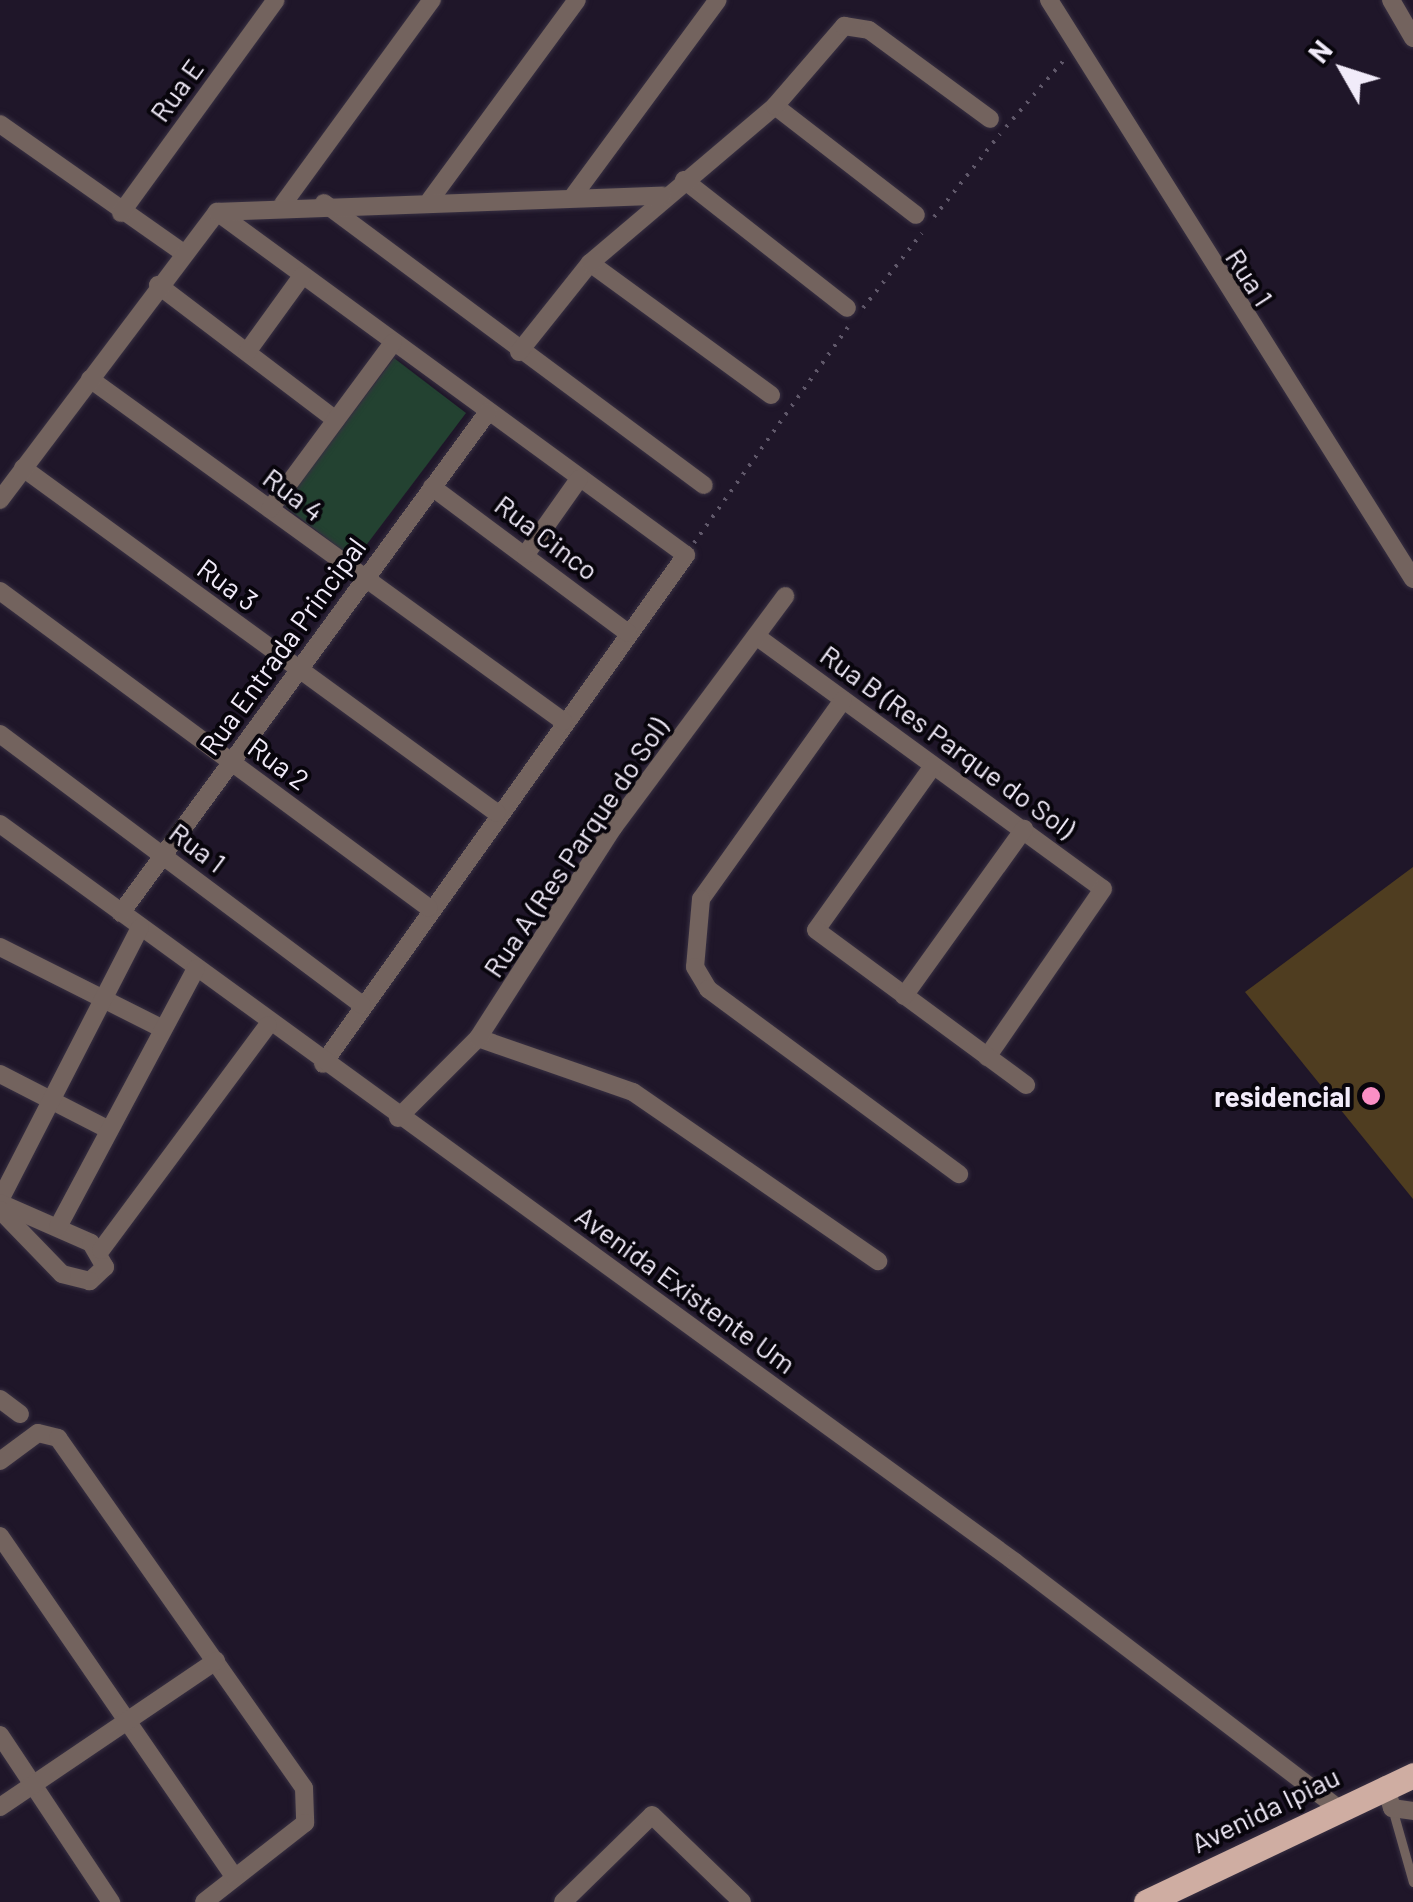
<!DOCTYPE html>
<style>
body{margin:0}
#map{position:relative;width:1413px;height:1902px;overflow:hidden;background:#1f1629;font-family:Barlow,sans-serif}
div>[style]{position:absolute}
[style*='--x']{left:calc(var(--x)*1px);top:calc(var(--y)*1px);width:calc(var(--w)*1px);rotate:calc(var(--a)*1deg)}
.green>*{inset:0;background:#234231}
.building>*{inset:0;background:#4f3d20}
.path>*{height:4px;margin-top:-2px;transform-origin:0;background:repeating-linear-gradient(90deg,#60586a 0 2.5px,transparent 0 10.5px)}
.roads{filter:drop-shadow(0 0 2px #383042) drop-shadow(0 0 2px #383042)}
.service>*{height:9px;margin:-4.5px;padding:0 4.5px;transform-origin:4.5px;border-radius:4.5px;background:#73635e}
.minor>*{height:18px;margin:-9px;padding:0 9px;transform-origin:9px;border-radius:9px;background:#73635e}
.primary>*{height:25px;margin:-12.5px;padding:0 12.5px;transform-origin:12.5px;border-radius:12.5px;background:#cfada2}
.dots>*{width:28px;height:28px;translate:-50% -50%;box-sizing:border-box;border:5px solid #08050c;border-radius:50%}
span{translate:-50% -50%;white-space:nowrap;text-align:center;line-height:1.15;-webkit-text-stroke:8px #08050c;paint-order:stroke}
.street-label{font-size:28px;color:#f1ebf9}
.poi-label{font-size:28px;color:#f1ebf9;font-weight:700}
.right{translate:-100% -50%;text-align:right}
.north{position:absolute;left:1293px;top:20px;width:100px;height:100px;-webkit-text-stroke:8px #08050c;paint-order:stroke;rotate:309deg;font-size:28px;font-weight:700;line-height:40px;text-align:center;color:#f1ebf9}
.north::after{content:'';display:block;margin:auto;width:35px;height:45px;background:#f1ebf9;clip-path:polygon(50% 0,100% 100%,50% 72%,0 100%)}
</style>
<div id="map">
<div class="green">
<div style="clip-path:polygon(394px 358px,466px 413px,355px 560px,283px 505px)"></div>
</div>
<div class="building">
<div style="clip-path:polygon(1413px 867px,1413px 1199px,1245px 992px)"></div>
</div>
<div class="path">
<div style="--x:1006;--y:127;--w:90;--a:-49.1"></div>
<div style="--x:934;--y:217;--w:106;--a:-51.5"></div>
<div style="--x:863;--y:308;--w:95;--a:-51.8"></div>
<div style="--x:694;--y:543;--w:265;--a:-54.5"></div>
</div>
<div class="roads">
<div class="service">
<div style="--x:1392;--y:1808;--w:77;--a:74.2"></div>
</div>
<div class="minor">
<div style="--x:1049;--y:0;--w:684;--a:57.84"></div>
<div style="--x:1391;--y:0;--w:44;--a:59.9"></div>
<div style="--x:775;--y:106;--w:178;--a:37.7"></div>
<div style="--x:0;--y:124;--w:221;--a:35.1"></div>
<div style="--x:684;--y:180;--w:207;--a:38.1"></div>
<div style="--x:574;--y:195;--w:242;--a:-53.6"></div>
<div style="--x:430;--y:200;--w:248;--a:-53.7"></div>
<div style="--x:324;--y:203;--w:473;--a:36.6"></div>
<div style="--x:283;--y:204;--w:253;--a:-53.9"></div>
<div style="--x:217;--y:212;--w:581;--a:36.18"></div>
<div style="--x:686;--y:555;--w:625;--a:125.5"></div>
<div style="--x:121;--y:213;--w:263;--a:-54"></div>
<div style="--x:590;--y:263;--w:224;--a:36.1"></div>
<div style="--x:158;--y:285;--w:223;--a:37.2"></div>
<div style="--x:247;--y:352;--w:94;--a:-54.1"></div>
<div style="--x:519;--y:352;--w:114;--a:-51.4"></div>
<div style="--x:590;--y:263;--w:243;--a:-40.3"></div>
<div style="--x:775;--y:106;--w:106;--a:-49.2"></div>
<div style="--x:844;--y:26;--w:25;--a:9"></div>
<div style="--x:869;--y:30;--w:150;--a:36.3"></div>
<div style="--x:90;--y:379;--w:584;--a:35.87"></div>
<div style="--x:23;--y:468;--w:586;--a:36.05"></div>
<div style="--x:432;--y:487;--w:244;--a:36.7"></div>
<div style="--x:0;--y:500;--w:361;--a:-53"></div>
<div style="--x:217;--y:212;--w:446;--a:-2.1"></div>
<div style="--x:270;--y:509;--w:207;--a:-53.5"></div>
<div style="--x:526;--y:554;--w:92;--a:-54.8"></div>
<div style="--x:0;--y:591;--w:533;--a:36.46"></div>
<div style="--x:756;--y:636;--w:429;--a:36.1"></div>
<div style="--x:1103;--y:889;--w:204;--a:124.6"></div>
<div style="--x:843;--y:700;--w:244;--a:125.5"></div>
<div style="--x:701;--y:899;--w:68;--a:95"></div>
<div style="--x:695;--y:967;--w:26;--a:59"></div>
<div style="--x:708;--y:989;--w:312;--a:36.4"></div>
<div style="--x:0;--y:734;--w:452;--a:36.8"></div>
<div style="--x:933;--y:766;--w:201;--a:125.5"></div>
<div style="--x:816;--y:930;--w:261;--a:36.4"></div>
<div style="--x:0;--y:824;--w:1255;--a:36.02"></div>
<div style="--x:1015;--y:1562;--w:402;--a:37.3"></div>
<div style="--x:121;--y:913;--w:621;--a:-53.78"></div>
<div style="--x:0;--y:947;--w:180;--a:26.7"></div>
<div style="--x:904;--y:996;--w:206;--a:-54.3"></div>
<div style="--x:478;--y:1038;--w:164;--a:19.2"></div>
<div style="--x:633;--y:1092;--w:298;--a:34.6"></div>
<div style="--x:0;--y:1074;--w:120;--a:27.2"></div>
<div style="--x:398;--y:1118;--w:113;--a:-45"></div>
<div style="--x:478;--y:1038;--w:250;--a:-57.3"></div>
<div style="--x:613;--y:828;--w:289;--a:-53.4"></div>
<div style="--x:0;--y:1200;--w:306;--a:-62.8"></div>
<div style="--x:0;--y:1203;--w:99;--a:23.7"></div>
<div style="--x:91;--y:1243;--w:28;--a:60"></div>
<div style="--x:105;--y:1267;--w:21;--a:137"></div>
<div style="--x:90;--y:1281;--w:29;--a:-166"></div>
<div style="--x:62;--y:1274;--w:89;--a:-134.1"></div>
<div style="--x:58;--y:1227;--w:293;--a:-61.9"></div>
<div style="--x:101;--y:1250;--w:280;--a:-53.4"></div>
<div style="--x:0;--y:1399;--w:25;--a:37"></div>
<div style="--x:0;--y:1461;--w:47;--a:-36.4"></div>
<div style="--x:38;--y:1433;--w:21;--a:14"></div>
<div style="--x:58;--y:1438;--w:428;--a:54.9"></div>
<div style="--x:304;--y:1788;--w:35;--a:88"></div>
<div style="--x:305;--y:1823;--w:128;--a:142"></div>
<div style="--x:0;--y:1536;--w:414;--a:55.5"></div>
<div style="--x:0;--y:1735;--w:201;--a:56.4"></div>
<div style="--x:1385;--y:1785;--w:24;--a:73"></div>
<div style="--x:1392;--y:1808;--w:21;--a:8"></div>
<div style="--x:0;--y:1807;--w:261;--a:-34.1"></div>
<div style="--x:563;--y:1902;--w:124;--a:-44.3"></div>
<div style="--x:652;--y:1815;--w:125;--a:44"></div>
</div>
<div class="primary">
<div style="--x:1146;--y:1902;--w:296;--a:-25.4"></div>
</div>
</div>
<div class="dots">
<div style="left:1371px;top:1096px;background:#fb8fc5"></div>
</div>
<div class="street-label">
<span style="left:176px;top:90px;rotate:-54deg">Rua E</span>
<span style="left:1250px;top:277px;rotate:57deg">Rua 1</span>
<span style="left:294px;top:494px;rotate:37deg">Rua 4</span>
<span style="left:547px;top:537px;rotate:37deg">Rua Cinco</span>
<span style="left:228px;top:584px;rotate:36deg">Rua 3</span>
<span style="left:282px;top:646px;rotate:-54deg">Rua Entrada Principal</span>
<span style="left:948px;top:741px;rotate:36deg">Rua B (Res Parque do Sol)</span>
<span style="left:279px;top:763px;rotate:36deg">Rua 2</span>
<span style="left:198px;top:847px;rotate:37deg">Rua 1</span>
<span style="left:575px;top:847px;rotate:-56deg">Rua A (Res Parque do Sol)</span>
<span style="left:686px;top:1289px;rotate:36deg">Avenida Existente Um</span>
<span style="left:1265px;top:1809px;rotate:-26deg">Avenida Ipiau</span>
</div>
<div class="poi-label">
<span class="right" style="left:1351px;top:1096px">residencial</span>
</div>
<div class="north">N</div>
</div>
